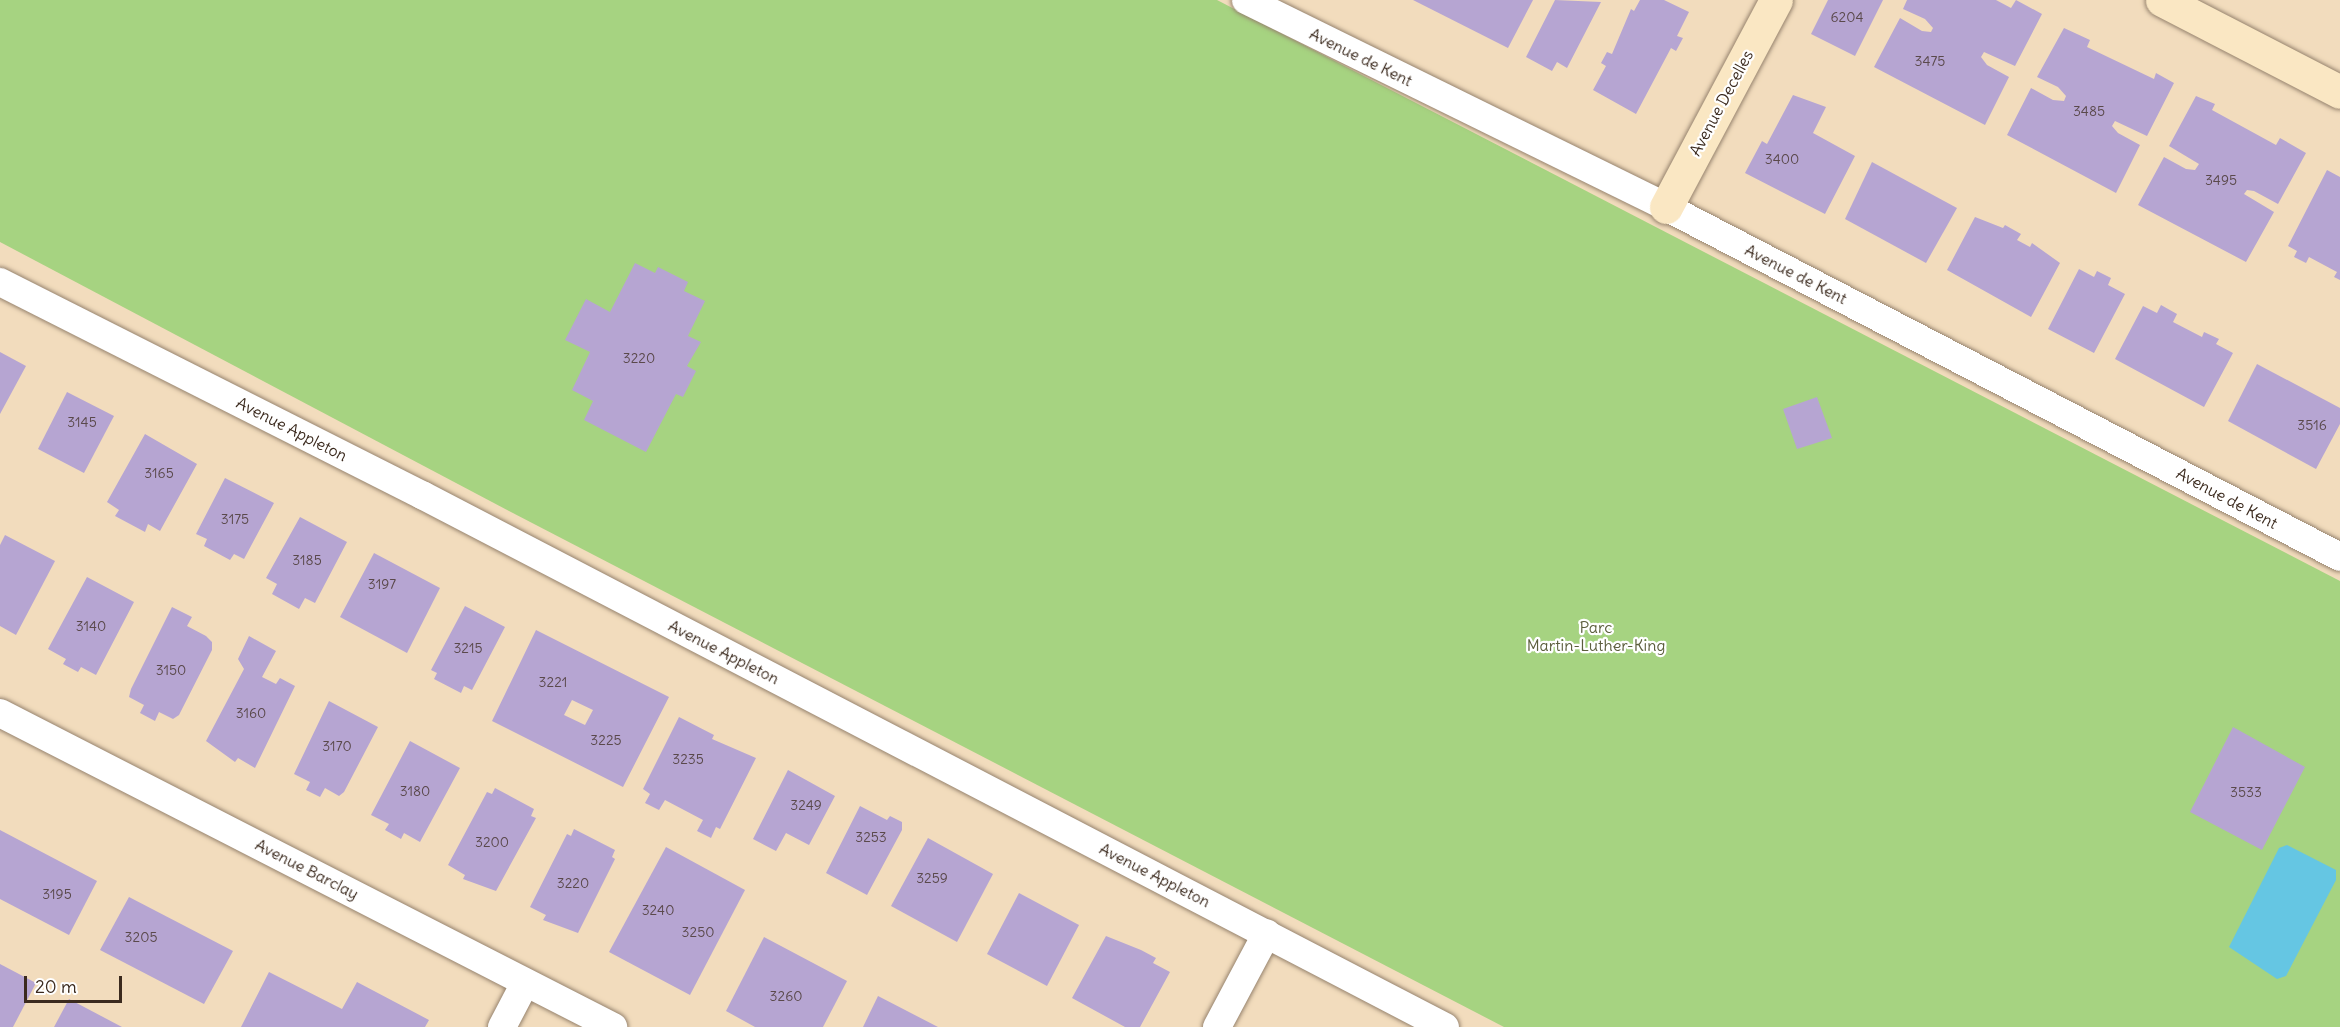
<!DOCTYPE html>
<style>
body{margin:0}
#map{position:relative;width:2340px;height:1027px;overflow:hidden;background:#f2dcbd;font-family:Delius,sans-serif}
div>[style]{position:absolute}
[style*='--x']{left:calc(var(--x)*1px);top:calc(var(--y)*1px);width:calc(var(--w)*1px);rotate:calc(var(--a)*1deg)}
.green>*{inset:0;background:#a6d381}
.water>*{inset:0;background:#65c6e3}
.building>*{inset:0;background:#b6a5d2}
.roads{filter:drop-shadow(0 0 2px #96836e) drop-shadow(0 0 2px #96836e)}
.street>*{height:28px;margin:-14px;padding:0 14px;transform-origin:14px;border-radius:14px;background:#fff}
.secondary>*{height:33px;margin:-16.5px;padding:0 16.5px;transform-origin:16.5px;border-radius:16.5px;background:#fae7c3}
span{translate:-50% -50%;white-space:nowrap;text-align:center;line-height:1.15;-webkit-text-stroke:4.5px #fff;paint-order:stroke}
.number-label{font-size:14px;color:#5a494b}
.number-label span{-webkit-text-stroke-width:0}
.street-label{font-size:16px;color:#3b2a1e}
.park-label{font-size:16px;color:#5b5d3c}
.scale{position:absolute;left:24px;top:976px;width:98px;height:27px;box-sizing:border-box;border:3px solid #3b2a1e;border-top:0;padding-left:8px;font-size:18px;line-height:21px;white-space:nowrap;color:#3b2a1e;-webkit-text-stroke:4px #fff;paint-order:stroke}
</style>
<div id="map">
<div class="green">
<div style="clip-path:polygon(0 0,1217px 0,2340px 581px,2340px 1027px,1504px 1027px,509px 511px,0 242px)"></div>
</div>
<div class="water">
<div style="clip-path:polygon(2287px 845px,2336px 870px,2336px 880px,2286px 976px,2277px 979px,2229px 947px,2279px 848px)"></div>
</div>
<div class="building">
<div style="clip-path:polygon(1413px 0,1533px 0,1508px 48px)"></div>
<div style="clip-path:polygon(1555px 0,1601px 2px,1567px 68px,1557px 62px,1552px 71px,1526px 57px)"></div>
<div style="clip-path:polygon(1640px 0,1664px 0,1689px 12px,1677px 36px,1683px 38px,1676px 51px,1671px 48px,1636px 114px,1593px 90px,1606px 66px,1601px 63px,1607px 52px,1612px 54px,1631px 9px,1634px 11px)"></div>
<div style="clip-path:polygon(1828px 0,1883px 0,1855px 56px,1811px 34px)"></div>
<div style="clip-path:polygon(1907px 0,1996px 0,2011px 8px,2016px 0,2042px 14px,2015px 66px,1984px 52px,1981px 57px,1987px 65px,2009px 77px,1985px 125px,1874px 67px,1900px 18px,1922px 31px,1931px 32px,1933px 28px,1925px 19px,1903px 9px)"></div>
<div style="clip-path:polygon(2064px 28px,2090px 40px,2087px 47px,2154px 79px,2156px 73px,2174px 83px,2147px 136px,2115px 121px,2112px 126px,2118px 133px,2140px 145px,2116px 193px,2007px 135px,2031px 88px,2053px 100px,2064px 101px,2066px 96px,2058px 87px,2037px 77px)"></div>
<div style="clip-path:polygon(1793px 95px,1826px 107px,1813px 133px,1855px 156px,1825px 214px,1745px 173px,1762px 141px,1767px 144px)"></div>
<div style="clip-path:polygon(2196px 96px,2215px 104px,2212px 110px,2276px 145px,2280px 138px,2306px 153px,2278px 204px,2254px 191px,2247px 190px,2244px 194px,2274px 212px,2246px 262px,2138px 205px,2164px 157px,2186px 169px,2195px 170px,2199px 164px,2169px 146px)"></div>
<div style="clip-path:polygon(1872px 162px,1957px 208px,1926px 263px,1845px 219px)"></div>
<div style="clip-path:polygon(2327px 170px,2340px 177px,2340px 280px,2334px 277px,2337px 272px,2309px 257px,2306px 263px,2294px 257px,2297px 251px,2288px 246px)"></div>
<div style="clip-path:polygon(1975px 217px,2003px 228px,2005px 225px,2021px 234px,2017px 240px,2030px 247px,2032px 243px,2060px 263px,2031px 317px,1947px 270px)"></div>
<div style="clip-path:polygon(635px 263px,655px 273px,658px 267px,688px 282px,684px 291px,705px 301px,688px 336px,701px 342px,687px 366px,696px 371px,683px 397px,676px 394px,646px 452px,584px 420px,593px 401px,572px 390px,590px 352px,565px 340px,586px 299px,610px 312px)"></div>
<div style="clip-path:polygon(2079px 269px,2094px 277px,2097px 271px,2111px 278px,2108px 285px,2125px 294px,2094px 353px,2048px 329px)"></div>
<div style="clip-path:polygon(2161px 305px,2177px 314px,2173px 322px,2202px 337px,2204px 332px,2219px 339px,2216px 344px,2233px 353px,2204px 407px,2115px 359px,2143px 306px,2157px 313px)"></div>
<div style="clip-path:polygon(0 352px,26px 366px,0 414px)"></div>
<div style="clip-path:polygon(2257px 364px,2340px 408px,2340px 424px,2316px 469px,2228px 421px)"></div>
<div style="clip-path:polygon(67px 392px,114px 416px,84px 473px,38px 449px)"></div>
<div style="clip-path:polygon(1817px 397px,1832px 438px,1797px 449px,1783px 409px)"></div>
<div style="clip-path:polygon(145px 434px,197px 464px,160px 531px,148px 524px,145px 532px,115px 516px,119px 510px,107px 502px)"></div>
<div style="clip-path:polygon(225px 478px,274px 503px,244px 559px,234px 554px,230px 560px,204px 546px,207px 539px,196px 534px)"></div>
<div style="clip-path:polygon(300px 517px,347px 542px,315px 603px,305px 598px,299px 609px,272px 594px,277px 584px,266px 578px)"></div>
<div style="clip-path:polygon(5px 535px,55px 561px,16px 635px,0 626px,0 545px)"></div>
<div style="clip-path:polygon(374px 553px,440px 588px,407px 653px,340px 617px)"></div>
<div style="clip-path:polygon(87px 577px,134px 602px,96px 675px,81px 667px,78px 672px,63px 664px,66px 659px,48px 649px)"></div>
<div style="clip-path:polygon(465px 606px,505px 627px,472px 690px,464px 686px,461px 693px,434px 679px,437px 673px,431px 670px)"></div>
<div style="clip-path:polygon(172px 607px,192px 617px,187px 626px,206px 636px,212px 642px,212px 650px,179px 715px,173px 719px,159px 712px,155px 721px,140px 713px,144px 705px,129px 697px,131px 689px)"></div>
<div style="clip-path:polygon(evenodd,536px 630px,669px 697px,623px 787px,492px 721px,536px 630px,572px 700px,593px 710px,585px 725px,564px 715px,572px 700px)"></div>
<div style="clip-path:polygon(249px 636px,276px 651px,262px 677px,276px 684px,280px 678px,295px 686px,255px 768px,238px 758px,235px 762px,206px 741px,244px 669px,238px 659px)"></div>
<div style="clip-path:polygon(329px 701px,378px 727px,344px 792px,339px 796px,325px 788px,320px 797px,306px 790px,310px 782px,294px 774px)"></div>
<div style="clip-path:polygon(679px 717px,714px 735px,712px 739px,756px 758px,720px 829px,716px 827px,711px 838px,697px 831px,703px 820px,665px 800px,659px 810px,645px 803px,650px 794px,643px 789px)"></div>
<div style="clip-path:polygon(2233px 727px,2305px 767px,2262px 850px,2190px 812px)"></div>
<div style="clip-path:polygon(410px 741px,460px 768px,420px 842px,404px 833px,401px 839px,385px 830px,389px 824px,371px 815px)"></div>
<div style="clip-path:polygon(788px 770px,835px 796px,809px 845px,786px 833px,776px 851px,753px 839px)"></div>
<div style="clip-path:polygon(495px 788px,534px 809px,531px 816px,536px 818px,496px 891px,463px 879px,465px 875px,448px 865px,487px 792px,492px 794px)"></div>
<div style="clip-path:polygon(860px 806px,887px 820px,890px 816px,902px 822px,902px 830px,867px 895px,826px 873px)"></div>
<div style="clip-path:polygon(574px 829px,615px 850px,612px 857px,615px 859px,578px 933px,543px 920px,546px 915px,530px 907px,567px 834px,571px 836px)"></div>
<div style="clip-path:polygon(0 830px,97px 881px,69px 935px,0 899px)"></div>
<div style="clip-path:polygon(928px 838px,993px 874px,957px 942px,891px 906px)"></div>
<div style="clip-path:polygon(666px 847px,745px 890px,690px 995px,609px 952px)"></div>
<div style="clip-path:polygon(1019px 893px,1079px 925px,1047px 986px,987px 954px)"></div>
<div style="clip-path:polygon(129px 897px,233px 951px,204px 1004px,100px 950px)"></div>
<div style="clip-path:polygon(1106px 936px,1141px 950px,1156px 958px,1153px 963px,1170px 972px,1140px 1027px,1125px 1027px,1072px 998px)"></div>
<div style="clip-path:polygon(764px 937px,847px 981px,823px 1027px,755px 1027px,726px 1011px)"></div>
<div style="clip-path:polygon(0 964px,36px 983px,13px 1027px,0 1027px)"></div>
<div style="clip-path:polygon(269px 972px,342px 1009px,357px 982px,429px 1020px,425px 1027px,241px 1027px)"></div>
<div style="clip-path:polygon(878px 996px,938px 1027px,863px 1027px)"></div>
<div style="clip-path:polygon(69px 999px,122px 1027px,54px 1027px)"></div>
</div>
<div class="roads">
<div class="street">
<div style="--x:1246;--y:0;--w:468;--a:26.2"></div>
<div style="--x:1666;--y:207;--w:759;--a:27.44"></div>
<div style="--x:0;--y:282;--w:473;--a:26.8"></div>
<div style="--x:422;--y:495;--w:1153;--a:27.48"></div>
<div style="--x:0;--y:713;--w:689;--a:27.12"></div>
<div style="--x:502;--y:1027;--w:50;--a:-62.4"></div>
<div style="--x:1217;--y:1027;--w:106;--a:-62"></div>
</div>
<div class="secondary">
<div style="--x:2162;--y:0;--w:200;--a:27.3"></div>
<div style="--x:1666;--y:207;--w:234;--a:-62"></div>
</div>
</div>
<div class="number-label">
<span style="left:1847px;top:17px">6204</span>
<span style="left:1930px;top:61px">3475</span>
<span style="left:2089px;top:111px">3485</span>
<span style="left:1782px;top:159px">3400</span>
<span style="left:2221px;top:180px">3495</span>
<span style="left:639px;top:358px">3220</span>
<span style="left:82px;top:422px">3145</span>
<span style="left:2312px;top:425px">3516</span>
<span style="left:159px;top:473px">3165</span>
<span style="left:235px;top:519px">3175</span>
<span style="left:307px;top:560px">3185</span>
<span style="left:382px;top:584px">3197</span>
<span style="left:91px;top:626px">3140</span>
<span style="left:468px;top:648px">3215</span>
<span style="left:171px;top:670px">3150</span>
<span style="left:553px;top:682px">3221</span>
<span style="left:251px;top:713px">3160</span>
<span style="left:606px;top:740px">3225</span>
<span style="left:337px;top:746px">3170</span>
<span style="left:688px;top:759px">3235</span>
<span style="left:415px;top:791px">3180</span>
<span style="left:2246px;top:792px">3533</span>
<span style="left:806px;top:805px">3249</span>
<span style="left:871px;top:837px">3253</span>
<span style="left:492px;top:842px">3200</span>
<span style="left:932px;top:878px">3259</span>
<span style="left:573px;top:883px">3220</span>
<span style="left:57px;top:894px">3195</span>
<span style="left:658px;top:910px">3240</span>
<span style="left:698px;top:932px">3250</span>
<span style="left:141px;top:937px">3205</span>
<span style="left:786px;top:996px">3260</span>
</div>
<div class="street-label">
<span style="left:1361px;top:57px;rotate:26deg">Avenue de Kent</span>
<span style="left:1721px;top:103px;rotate:-62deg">Avenue Decelles</span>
<span style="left:1796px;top:274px;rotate:27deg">Avenue de Kent</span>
<span style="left:292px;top:429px;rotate:27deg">Avenue Appleton</span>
<span style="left:2227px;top:498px;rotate:28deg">Avenue de Kent</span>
<span style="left:724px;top:652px;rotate:27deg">Avenue Appleton</span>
<span style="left:307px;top:869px;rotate:27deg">Avenue Barclay</span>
<span style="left:1155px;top:875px;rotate:27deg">Avenue Appleton</span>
</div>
<div class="park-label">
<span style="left:1596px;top:636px">Parc<br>Martin-Luther-King</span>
</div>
<div class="scale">20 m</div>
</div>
